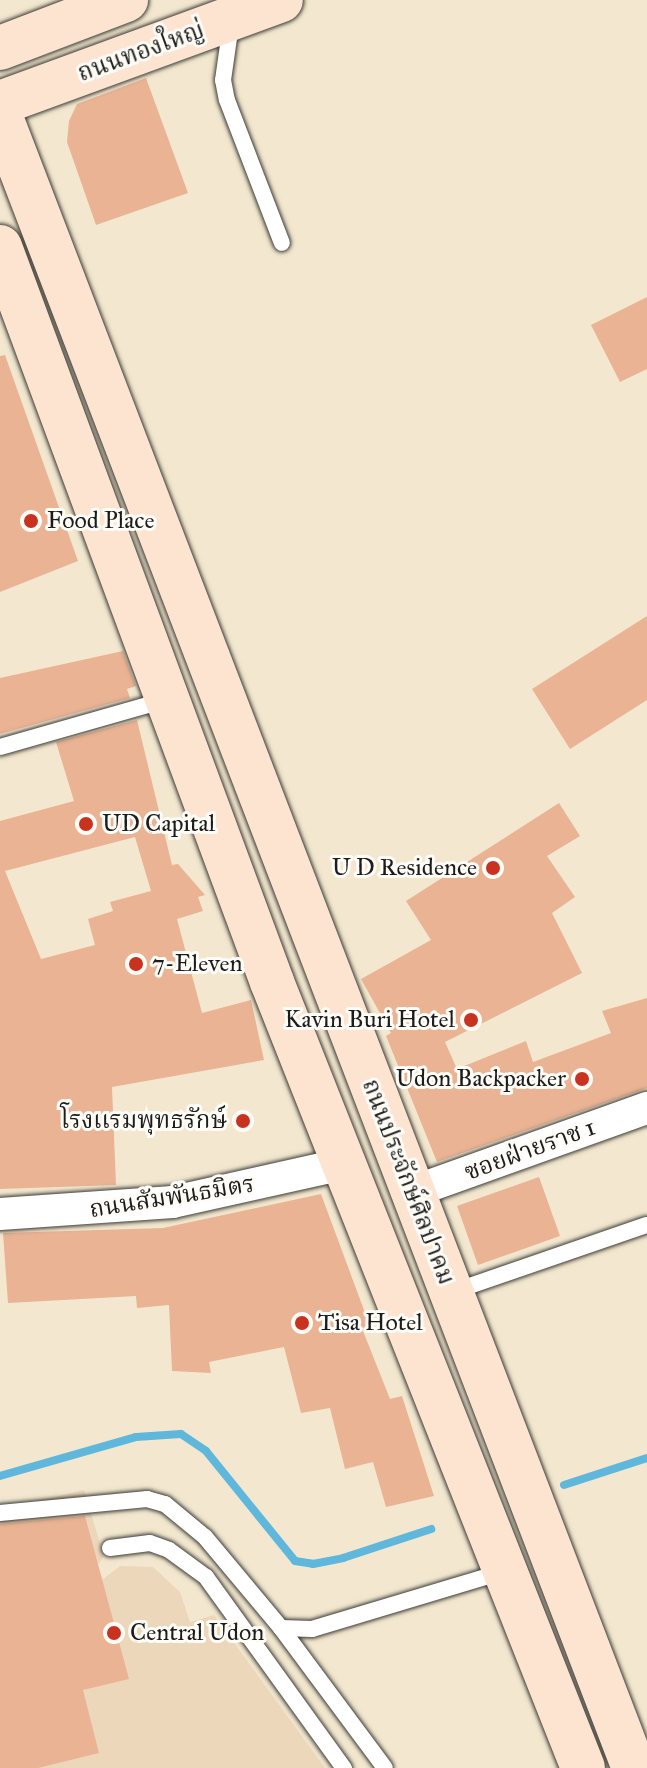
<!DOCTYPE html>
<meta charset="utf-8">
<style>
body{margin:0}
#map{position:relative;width:647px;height:1768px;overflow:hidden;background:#f3e8cf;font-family:"IM FELL Great Primer","Noto Serif Thai",serif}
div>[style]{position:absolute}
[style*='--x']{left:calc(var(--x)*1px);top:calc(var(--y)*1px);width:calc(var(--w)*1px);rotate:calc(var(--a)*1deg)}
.built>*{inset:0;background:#edd7bb}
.stream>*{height:8px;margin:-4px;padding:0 4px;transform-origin:4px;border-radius:4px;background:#5fb7dc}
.building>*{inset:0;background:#e9b394}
.roads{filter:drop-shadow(0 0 2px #3c3b37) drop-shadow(0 0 2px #3c3b37)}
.lane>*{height:16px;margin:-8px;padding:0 8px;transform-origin:8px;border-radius:8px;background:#fff}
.street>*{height:32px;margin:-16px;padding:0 16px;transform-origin:16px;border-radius:16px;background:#fff}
.secondary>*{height:44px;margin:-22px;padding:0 22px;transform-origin:22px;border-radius:22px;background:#fde4d1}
.dots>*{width:22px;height:22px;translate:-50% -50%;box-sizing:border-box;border:4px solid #fdfcf7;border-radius:50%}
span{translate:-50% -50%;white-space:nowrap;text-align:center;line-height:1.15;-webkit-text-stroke:6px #fdfcf7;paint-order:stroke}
.street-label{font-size:24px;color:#1c1c1c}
.poi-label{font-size:24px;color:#1c1c1c}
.left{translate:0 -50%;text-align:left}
.right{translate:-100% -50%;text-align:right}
</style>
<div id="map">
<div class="built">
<div style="clip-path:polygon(84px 1490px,104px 1556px,97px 1566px,103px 1579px,120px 1566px,153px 1567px,180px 1592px,190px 1622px,214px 1615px,325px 1768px,0 1768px,0 1510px)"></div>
</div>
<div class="stream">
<div style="--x:0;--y:1476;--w:141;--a:-16"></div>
<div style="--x:136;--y:1437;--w:45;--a:-3.8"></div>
<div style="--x:181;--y:1434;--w:30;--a:34"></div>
<div style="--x:206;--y:1451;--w:141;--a:51"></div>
<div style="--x:295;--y:1561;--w:18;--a:9"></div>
<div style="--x:313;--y:1564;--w:31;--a:-11"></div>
<div style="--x:343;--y:1558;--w:93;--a:-18.2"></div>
<div style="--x:564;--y:1485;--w:87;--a:-18"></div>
</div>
<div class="building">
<div style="clip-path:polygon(146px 78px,188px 193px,96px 225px,67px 142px,69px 121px,77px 104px)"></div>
<div style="clip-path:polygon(647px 297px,647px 369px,620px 382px,591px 325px)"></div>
<div style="clip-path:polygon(5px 355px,78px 561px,0 592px,0 356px)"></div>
<div style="clip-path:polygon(647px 616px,647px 700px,570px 749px,532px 689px)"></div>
<div style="clip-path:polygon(123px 651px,136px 686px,127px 689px,130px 698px,0 734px,0 678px)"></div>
<div style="clip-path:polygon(evenodd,137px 720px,172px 865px,178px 864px,205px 895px,198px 897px,203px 911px,177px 919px,202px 1013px,251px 1000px,264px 1060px,112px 1087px,116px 1185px,0 1189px,0 821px,74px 801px,56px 742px,137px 720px,135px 837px,151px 891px,110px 902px,113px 911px,88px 919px,95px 945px,41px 959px,5px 871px,135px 837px)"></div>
<div style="clip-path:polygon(559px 803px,580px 836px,547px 856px,575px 897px,552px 913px,582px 973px,445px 1042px,457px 1069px,526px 1041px,533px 1062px,611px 1033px,602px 1011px,647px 998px,647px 1088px,437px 1162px,386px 1036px,391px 1033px,361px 979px,431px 940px,406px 901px)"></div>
<div style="clip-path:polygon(539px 1177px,560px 1236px,478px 1265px,457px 1206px)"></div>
<div style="clip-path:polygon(321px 1194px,371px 1329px,363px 1331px,390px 1399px,402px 1396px,434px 1496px,386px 1507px,373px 1462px,345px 1469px,330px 1408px,301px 1413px,284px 1347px,209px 1362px,211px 1373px,172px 1371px,169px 1305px,137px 1308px,136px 1296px,8px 1303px,3px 1233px,163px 1228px)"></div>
<div style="clip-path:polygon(85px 1516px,129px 1679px,83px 1690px,99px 1753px,38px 1768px,0 1768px,0 1524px)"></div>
</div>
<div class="roads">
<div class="lane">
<div style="--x:231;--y:24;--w:57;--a:98.1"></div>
<div style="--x:223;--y:80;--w:20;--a:79"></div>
<div style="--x:227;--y:100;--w:153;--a:69"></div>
<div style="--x:0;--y:747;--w:172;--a:-15.9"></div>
<div style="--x:452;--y:1292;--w:206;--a:-19"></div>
<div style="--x:0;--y:1513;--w:148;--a:-5.4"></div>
<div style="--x:147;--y:1499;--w:19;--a:16"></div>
<div style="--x:165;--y:1504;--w:52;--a:39.5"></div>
<div style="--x:205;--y:1537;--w:119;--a:50.1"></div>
<div style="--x:281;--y:1628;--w:31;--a:2"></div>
<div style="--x:312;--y:1629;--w:198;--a:-16.7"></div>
<div style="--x:110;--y:1548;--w:40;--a:-7.1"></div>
<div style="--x:150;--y:1543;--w:20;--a:20"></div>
<div style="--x:169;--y:1550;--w:46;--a:36.1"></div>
<div style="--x:206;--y:1577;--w:236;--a:54.2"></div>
<div style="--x:281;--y:1628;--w:174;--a:53.4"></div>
</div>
<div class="street">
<div style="--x:412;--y:1192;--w:250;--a:-19.7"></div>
<div style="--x:0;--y:1214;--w:173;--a:-4"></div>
<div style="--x:173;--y:1202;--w:174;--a:-12.6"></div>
</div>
<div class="secondary">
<div style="--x:0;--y:48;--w:135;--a:-20.9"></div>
<div style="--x:0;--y:103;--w:299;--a:-20.1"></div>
<div style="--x:0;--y:115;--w:1770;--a:69.02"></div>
<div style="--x:0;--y:247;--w:784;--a:69.69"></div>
<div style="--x:272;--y:982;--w:845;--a:68.41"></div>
</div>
</div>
<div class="dots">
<div style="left:31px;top:521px;background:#c8321e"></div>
<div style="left:86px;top:824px;background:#c8321e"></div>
<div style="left:493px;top:868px;background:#c8321e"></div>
<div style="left:136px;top:964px;background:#c8321e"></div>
<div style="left:471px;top:1020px;background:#c8321e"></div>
<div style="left:582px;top:1079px;background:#c8321e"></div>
<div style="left:243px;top:1121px;background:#c8321e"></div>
<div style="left:302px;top:1323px;background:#c8321e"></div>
<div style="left:114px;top:1633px;background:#c8321e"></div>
</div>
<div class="street-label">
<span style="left:141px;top:52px;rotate:-20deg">ถนนทองใหญ่</span>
<span style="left:530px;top:1150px;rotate:-20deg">ซอยฝ่ายราช 1</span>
<span style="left:408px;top:1182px;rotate:69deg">ถนนประจักษ์ศิลปาคม</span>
<span style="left:172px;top:1197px;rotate:-9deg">ถนนสัมพันธมิตร</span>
</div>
<div class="poi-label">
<span class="left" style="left:47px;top:521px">Food Place</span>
<span class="left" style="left:102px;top:824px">UD Capital</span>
<span class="right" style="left:477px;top:868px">U D Residence</span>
<span class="left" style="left:152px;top:964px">7-Eleven</span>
<span class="right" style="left:455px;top:1020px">Kavin Buri Hotel</span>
<span class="right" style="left:566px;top:1079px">Udon Backpacker</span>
<span class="right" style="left:227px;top:1121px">โรงเเรมพุทธรักษ์</span>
<span class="left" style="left:318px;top:1323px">Tisa Hotel</span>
<span class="left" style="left:130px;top:1633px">Central Udon</span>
</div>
</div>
